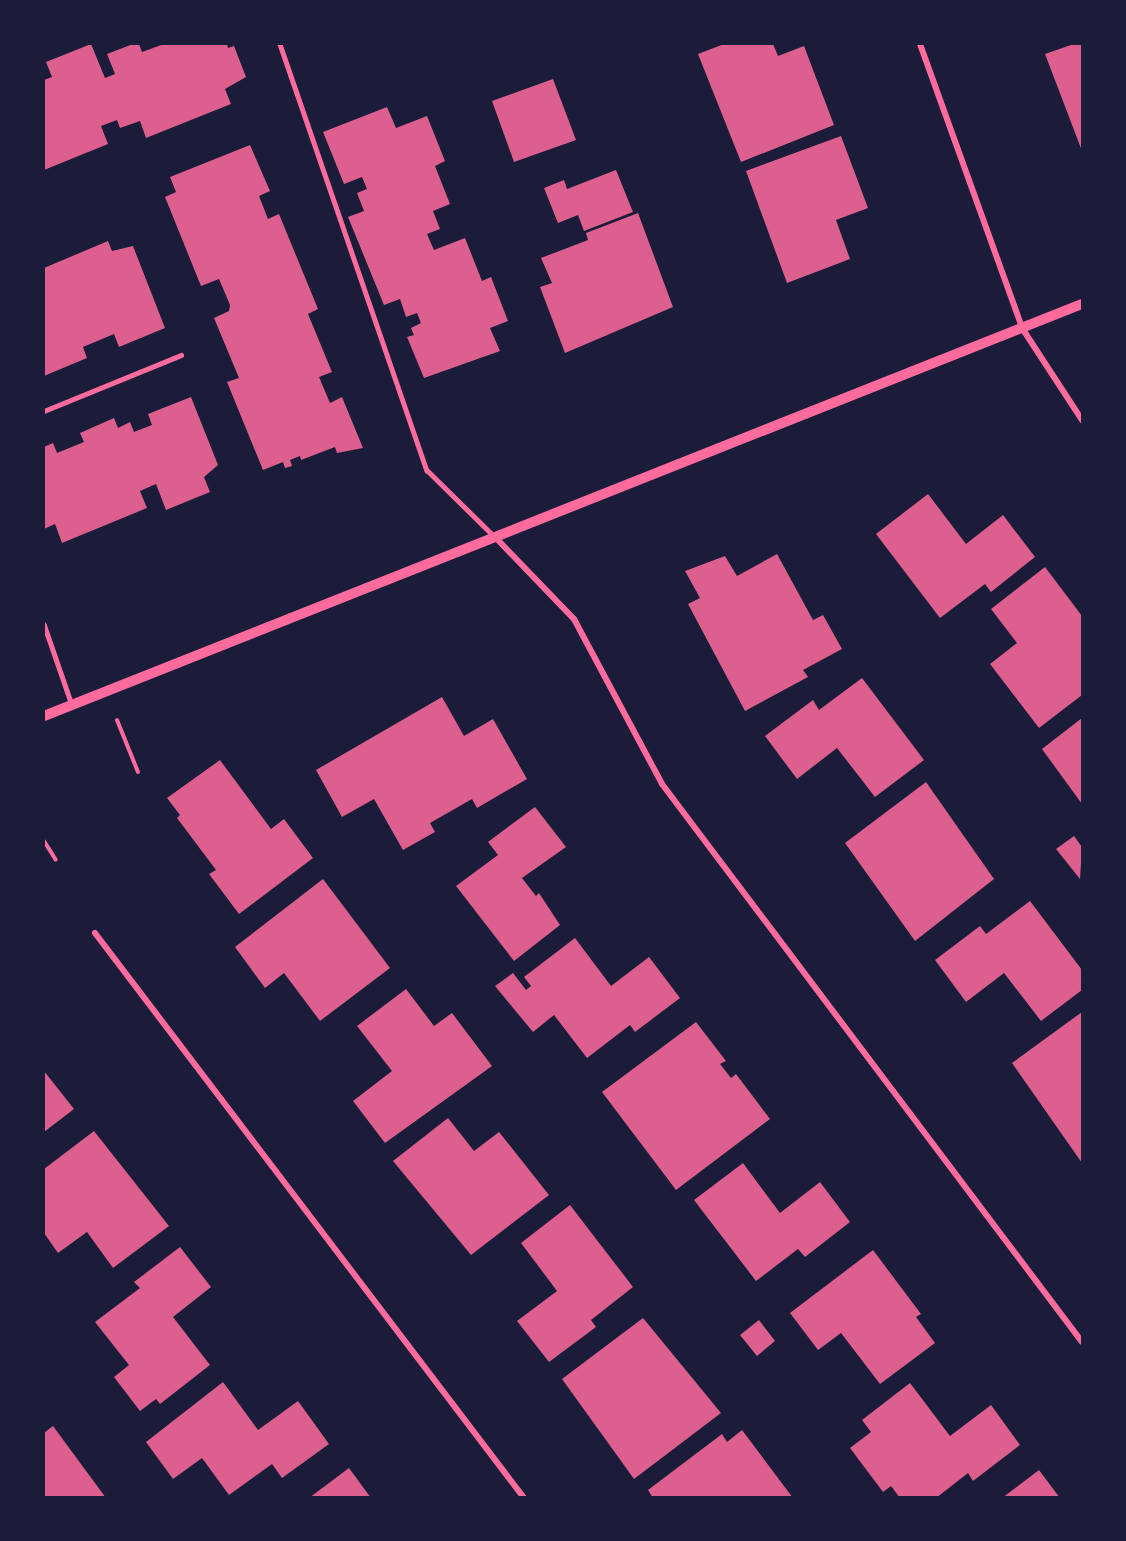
<!DOCTYPE html>
<style>
body{margin:0}
#map{position:relative;width:1126px;height:1541px;overflow:hidden;background:#1b1b3a;font-family:Montserrat,sans-serif}
div>[style]{position:absolute}
[style*='--x']{left:calc(var(--x)*1px);top:calc(var(--y)*1px);width:calc(var(--w)*1px);rotate:calc(var(--a)*1deg)}
.building>*{inset:0;background:#dd5f8e}
.path>*{height:4px;margin:-2px;padding:0 2px;transform-origin:2px;border-radius:2px;background:#ff6b9d}
.service>*{height:4.5px;margin:-2.25px;padding:0 2.25px;transform-origin:2.25px;border-radius:2.25px;background:#ff6b9d}
.minor>*{height:6px;margin:-3px;padding:0 3px;transform-origin:3px;border-radius:3px;background:#ff6b9d}
.tertiary>*{height:10px;margin:-5px;padding:0 5px;transform-origin:5px;border-radius:5px;background:#ff6b9d}
span{translate:-50% -50%;white-space:nowrap;text-align:center;line-height:1.15;-webkit-text-stroke:5px #1b1b3a;paint-order:stroke}
.frame{position:absolute;inset:0;border:45px solid #1b1b3a;pointer-events:none}
</style>
<div id="map">
<div class="building">
<div style="clip-path:polygon(91px 44px,105px 78px,115px 74px,107px 54px,133px 44px,139px 44px,142px 52px,164px 44px,227px 44px,228px 48px,234px 46px,246px 77px,225px 89px,231px 104px,146px 138px,140px 121px,120px 128px,117px 120px,101px 126px,108px 144px,44px 170px,44px 80px,52px 77px,46px 62px)"></div>
<div style="clip-path:polygon(724px 44px,773px 44px,778px 56px,804px 46px,834px 125px,741px 162px,698px 54px)"></div>
<div style="clip-path:polygon(1074px 44px,1082px 44px,1082px 151px,1045px 54px)"></div>
<div style="clip-path:polygon(553px 79px,576px 140px,514px 162px,492px 101px)"></div>
<div style="clip-path:polygon(387px 107px,396px 128px,427px 116px,445px 161px,435px 166px,450px 204px,433px 211px,440px 229px,427px 234px,434px 250px,465px 238px,482px 281px,491px 277px,508px 321px,490px 328px,500px 351px,424px 378px,407px 337px,414px 335px,411px 328px,421px 323px,417px 313px,406px 317px,400px 299px,384px 305px,348px 217px,364px 211px,357px 193px,367px 189px,362px 177px,344px 184px,323px 132px)"></div>
<div style="clip-path:polygon(841px 136px,868px 208px,836px 220px,850px 259px,787px 283px,746px 171px)"></div>
<div style="clip-path:polygon(250px 145px,270px 191px,259px 196px,268px 219px,279px 214px,318px 309px,308px 314px,332px 372px,319px 377px,330px 403px,342px 397px,363px 448px,337px 453px,335px 447px,301px 460px,300px 456px,290px 460px,292px 466px,285px 468px,283px 462px,263px 470px,227px 382px,239px 378px,214px 318px,229px 311px,230px 305px,219px 279px,201px 286px,165px 197px,176px 192px,170px 177px)"></div>
<div style="clip-path:polygon(616px 170px,633px 212px,584px 231px,578px 215px,558px 223px,544px 188px,564px 180px,567px 189px)"></div>
<div style="clip-path:polygon(638px 213px,673px 307px,565px 353px,540px 287px,552px 283px,541px 258px,588px 240px,586px 233px)"></div>
<div style="clip-path:polygon(108px 241px,112px 251px,133px 246px,165px 328px,119px 347px,114px 334px,83px 347px,87px 358px,44px 376px,44px 268px)"></div>
<div style="clip-path:polygon(191px 397px,218px 465px,204px 477px,210px 492px,166px 510px,156px 484px,140px 491px,147px 508px,62px 543px,55px 524px,44px 529px,44px 447px,53px 443px,57px 453px,84px 442px,80px 433px,114px 418px,118px 428px,130px 422px,134px 432px,152px 425px,148px 414px)"></div>
<div style="clip-path:polygon(928px 494px,966px 544px,1003px 515px,1035px 557px,991px 592px,985px 584px,940px 618px,876px 534px)"></div>
<div style="clip-path:polygon(777px 554px,813px 620px,823px 615px,842px 649px,803px 670px,808px 677px,745px 711px,688px 604px,700px 598px,685px 571px,725px 556px,737px 576px)"></div>
<div style="clip-path:polygon(1045px 567px,1082px 616px,1082px 695px,1039px 728px,990px 664px,1017px 643px,991px 609px)"></div>
<div style="clip-path:polygon(862px 678px,924px 760px,875px 797px,837px 748px,797px 779px,765px 736px,813px 700px,819px 710px)"></div>
<div style="clip-path:polygon(442px 697px,464px 736px,493px 719px,527px 779px,477px 808px,472px 799px,430px 823px,435px 832px,403px 850px,374px 799px,342px 817px,316px 770px)"></div>
<div style="clip-path:polygon(1082px 718px,1082px 804px,1042px 749px)"></div>
<div style="clip-path:polygon(220px 760px,271px 829px,284px 819px,313px 858px,239px 914px,209px 874px,216px 870px,177px 818px,180px 815px,167px 798px)"></div>
<div style="clip-path:polygon(926px 782px,994px 879px,915px 941px,845px 843px)"></div>
<div style="clip-path:polygon(535px 807px,566px 847px,522px 878px,536px 896px,539px 893px,560px 925px,514px 961px,456px 886px,498px 855px,488px 842px)"></div>
<div style="clip-path:polygon(1074px 836px,1082px 847px,1080px 879px,1056px 849px)"></div>
<div style="clip-path:polygon(323px 879px,390px 968px,320px 1021px,284px 973px,265px 988px,235px 947px)"></div>
<div style="clip-path:polygon(1030px 901px,1082px 970px,1082px 990px,1041px 1021px,1004px 973px,966px 1002px,935px 960px,980px 926px,986px 934px)"></div>
<div style="clip-path:polygon(575px 938px,611px 986px,649px 957px,680px 998px,635px 1032px,630px 1025px,587px 1058px,554px 1015px,533px 1032px,495px 986px,513px 973px,526px 990px,531px 986px,524px 977px)"></div>
<div style="clip-path:polygon(406px 989px,434px 1026px,452px 1013px,492px 1066px,385px 1143px,353px 1101px,392px 1071px,357px 1026px)"></div>
<div style="clip-path:polygon(1082px 1012px,1082px 1163px,1012px 1063px)"></div>
<div style="clip-path:polygon(696px 1022px,726px 1061px,720px 1064px,731px 1078px,736px 1074px,770px 1119px,676px 1190px,602px 1092px)"></div>
<div style="clip-path:polygon(44px 1071px,74px 1109px,44px 1132px)"></div>
<div style="clip-path:polygon(448px 1118px,474px 1151px,499px 1132px,549px 1195px,471px 1255px,393px 1161px)"></div>
<div style="clip-path:polygon(94px 1131px,169px 1226px,113px 1268px,87px 1232px,58px 1253px,44px 1233px,44px 1169px)"></div>
<div style="clip-path:polygon(743px 1163px,780px 1213px,820px 1182px,850px 1222px,805px 1257px,798px 1249px,756px 1281px,694px 1200px)"></div>
<div style="clip-path:polygon(570px 1205px,633px 1287px,591px 1320px,596px 1327px,549px 1362px,517px 1321px,557px 1291px,521px 1243px)"></div>
<div style="clip-path:polygon(180px 1247px,211px 1287px,173px 1317px,210px 1365px,160px 1404px,156px 1399px,140px 1411px,114px 1377px,129px 1365px,95px 1322px,140px 1288px,134px 1282px)"></div>
<div style="clip-path:polygon(873px 1250px,921px 1314px,916px 1317px,935px 1343px,880px 1384px,841px 1333px,818px 1350px,790px 1313px)"></div>
<div style="clip-path:polygon(643px 1318px,721px 1413px,634px 1479px,562px 1379px)"></div>
<div style="clip-path:polygon(759px 1320px,775px 1341px,757px 1356px,740px 1335px)"></div>
<div style="clip-path:polygon(223px 1382px,258px 1430px,298px 1401px,329px 1444px,282px 1478px,272px 1464px,229px 1495px,202px 1458px,173px 1479px,146px 1442px)"></div>
<div style="clip-path:polygon(910px 1383px,950px 1436px,991px 1405px,1020px 1445px,973px 1481px,968px 1473px,936px 1498px,900px 1498px,891px 1486px,883px 1492px,850px 1448px,871px 1432px,862px 1420px)"></div>
<div style="clip-path:polygon(53px 1426px,106px 1498px,44px 1498px,44px 1433px)"></div>
<div style="clip-path:polygon(742px 1430px,793px 1498px,653px 1498px,648px 1490px,722px 1434px,727px 1442px)"></div>
<div style="clip-path:polygon(349px 1468px,371px 1498px,309px 1498px)"></div>
<div style="clip-path:polygon(1039px 1470px,1060px 1498px,1002px 1498px)"></div>
</div>
<div class="path">
<div style="--x:117;--y:720;--w:56;--a:68"></div>
<div style="--x:44;--y:841;--w:22;--a:58"></div>
</div>
<div class="service">
<div style="--x:280;--y:44;--w:451;--a:71"></div>
<div style="--x:427;--y:470;--w:95;--a:44.6"></div>
<div style="--x:44;--y:411;--w:148;--a:-22.2"></div>
<div style="--x:44;--y:624;--w:86;--a:70.9"></div>
</div>
<div class="minor">
<div style="--x:920;--y:44;--w:302;--a:70.2"></div>
<div style="--x:1022;--y:328;--w:110;--a:56.9"></div>
<div style="--x:495;--y:537;--w:114;--a:46.1"></div>
<div style="--x:574;--y:619;--w:187;--a:61.9"></div>
<div style="--x:662;--y:784;--w:698;--a:53.03"></div>
<div style="--x:95;--y:933;--w:709;--a:52.79"></div>
</div>
<div class="tertiary">
<div style="--x:44;--y:716;--w:1117;--a:-21.65"></div>
</div>
<div class="frame"></div>
</div>
